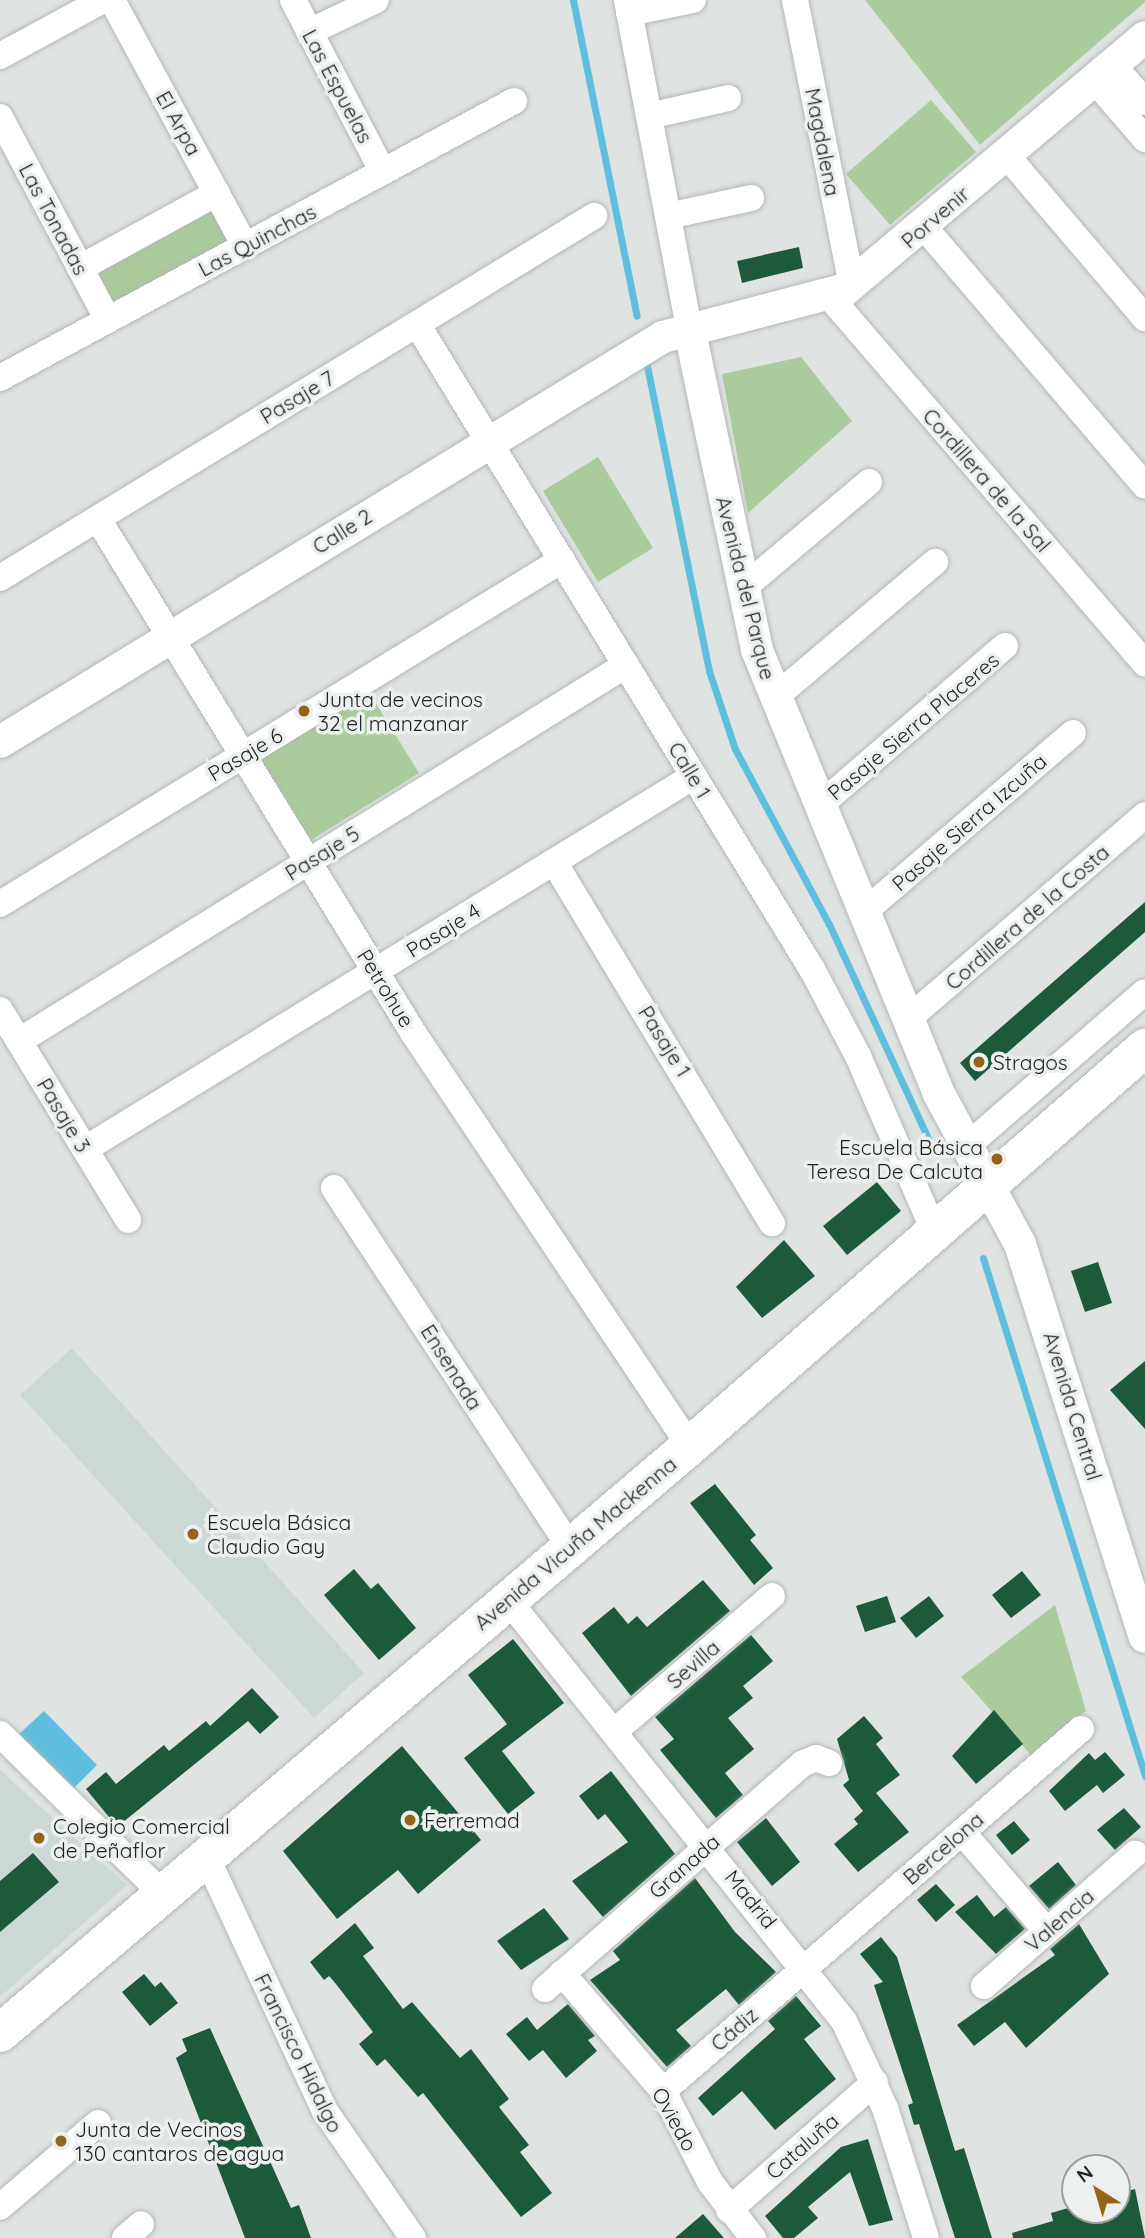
<!DOCTYPE html>
<meta charset="utf-8">
<style>
body{margin:0}
#map{position:relative;width:1145px;height:2238px;overflow:hidden;background:#dfe4e3;font-family:Quicksand,sans-serif}
div>[style]{position:absolute}
[style*='--x']{left:calc(var(--x)*1px);top:calc(var(--y)*1px);width:calc(var(--w)*1px);rotate:calc(var(--a)*1deg)}
.built>*{inset:0;background:#cbd8d5}
.green>*{inset:0;background:#aacb9b}
.water>*{inset:0;background:#5fbede}
.stream>*{height:7px;margin:-3.5px;padding:0 3.5px;transform-origin:3.5px;border-radius:3.5px;background:#5fbede}
.building>*{inset:0;background:#1d5a3b}
.roads{filter:drop-shadow(0 0 2px #b3b8b6) drop-shadow(0 0 2px #b3b8b6)}
.minor>*{height:26px;margin:-13px;padding:0 13px;transform-origin:13px;border-radius:13px;background:#fff}
.tertiary>*{height:32px;margin:-16px;padding:0 16px;transform-origin:16px;border-radius:16px;background:#fff}
.primary>*{height:38px;margin:-19px;padding:0 19px;transform-origin:19px;border-radius:19px;background:#fff}
.dots>*{width:19px;height:19px;translate:-50% -50%;box-sizing:border-box;border:4px solid #ecf1f0;border-radius:50%}
span{translate:-50% -50%;white-space:nowrap;text-align:center;line-height:1.15;-webkit-text-stroke:7px #ecf1f0;paint-order:stroke}
.street-label{font-size:21px;color:#1f2120}
.poi-label{font-size:21px;color:#1f2120}
.left{translate:0 -50%;text-align:left}
.right{translate:-100% -50%;text-align:right}
.north{position:absolute;left:1061px;top:2154px;width:70px;height:70px;box-sizing:border-box;background:#ecf1f0;border:2px solid #9a9e9d;border-radius:50%;rotate:323deg;font-size:19px;font-weight:700;line-height:28px;text-align:center;color:#1f2120}
.north::after{content:'';display:block;margin:auto;width:24px;height:32px;background:#966417;clip-path:polygon(50% 0,100% 100%,50% 72%,0 100%)}
</style>
<div id="map">
<div class="built">
<div style="clip-path:polygon(72px 1348px,364px 1673px,314px 1718px,20px 1395px)"></div>
<div style="clip-path:polygon(0 1770px,127px 1885px,0 1997px)"></div>
</div>
<div class="green">
<div style="clip-path:polygon(865px 0,1145px 0,1145px 2px,980px 145px)"></div>
<div style="clip-path:polygon(931px 100px,976px 152px,890px 225px,846px 174px)"></div>
<div style="clip-path:polygon(211px 204px,234px 243px,111px 309px,89px 270px)"></div>
<div style="clip-path:polygon(801px 357px,852px 421px,748px 513px,722px 374px)"></div>
<div style="clip-path:polygon(598px 457px,653px 548px,598px 582px,543px 491px)"></div>
<div style="clip-path:polygon(367px 689px,419px 773px,311px 840px,259px 757px)"></div>
<div style="clip-path:polygon(1055px 1605px,1086px 1711px,1031px 1755px,961px 1677px)"></div>
</div>
<div class="water">
<div style="clip-path:polygon(44px 1711px,97px 1765px,72px 1790px,18px 1735px)"></div>
</div>
<div class="stream">
<div style="--x:573;--y:0;--w:322;--a:78.6"></div>
<div style="--x:647;--y:366;--w:311;--a:78.5"></div>
<div style="--x:709;--y:671;--w:82;--a:71.6"></div>
<div style="--x:735;--y:749;--w:199;--a:61.8"></div>
<div style="--x:829;--y:924;--w:246;--a:65.2"></div>
<div style="--x:983;--y:1258;--w:543;--a:72.63"></div>
</div>
<div class="building">
<div style="clip-path:polygon(799px 247px,803px 268px,742px 283px,737px 261px)"></div>
<div style="clip-path:polygon(1145px 902px,1145px 932px,975px 1081px,960px 1063px)"></div>
<div style="clip-path:polygon(877px 1182px,901px 1211px,847px 1255px,823px 1226px)"></div>
<div style="clip-path:polygon(784px 1240px,815px 1276px,762px 1318px,736px 1287px)"></div>
<div style="clip-path:polygon(1098px 1262px,1112px 1303px,1085px 1312px,1071px 1271px)"></div>
<div style="clip-path:polygon(1145px 1361px,1145px 1429px,1110px 1390px)"></div>
<div style="clip-path:polygon(715px 1484px,756px 1535px,750px 1540px,773px 1568px,754px 1585px,690px 1503px)"></div>
<div style="clip-path:polygon(354px 1569px,371px 1589px,378px 1583px,416px 1628px,379px 1660px,324px 1595px)"></div>
<div style="clip-path:polygon(1022px 1571px,1041px 1595px,1011px 1618px,992px 1595px)"></div>
<div style="clip-path:polygon(703px 1580px,730px 1611px,631px 1696px,582px 1633px,614px 1607px,628px 1624px,637px 1616px,647px 1627px)"></div>
<div style="clip-path:polygon(887px 1596px,896px 1622px,865px 1632px,856px 1606px)"></div>
<div style="clip-path:polygon(929px 1596px,944px 1616px,916px 1638px,900px 1618px)"></div>
<div style="clip-path:polygon(751px 1635px,773px 1661px,743px 1686px,753px 1698px,728px 1718px,754px 1749px,725px 1773px,743px 1795px,716px 1818px,660px 1750px,674px 1739px,655px 1717px)"></div>
<div style="clip-path:polygon(513px 1639px,564px 1703px,502px 1751px,535px 1793px,508px 1814px,464px 1758px,507px 1724px,468px 1675px)"></div>
<div style="clip-path:polygon(252px 1688px,279px 1717px,260px 1734px,248px 1721px,117px 1827px,86px 1789px,106px 1772px,116px 1784px,164px 1745px,169px 1751px,206px 1721px,210px 1726px)"></div>
<div style="clip-path:polygon(994px 1710px,1023px 1744px,976px 1784px,952px 1756px)"></div>
<div style="clip-path:polygon(864px 1716px,883px 1738px,876px 1744px,900px 1775px,876px 1793px,909px 1832px,858px 1872px,834px 1844px,858px 1824px,854px 1819px,863px 1811px,843px 1785px,849px 1780px,837px 1739px)"></div>
<div style="clip-path:polygon(402px 1746px,481px 1840px,418px 1894px,398px 1870px,337px 1919px,283px 1851px)"></div>
<div style="clip-path:polygon(1105px 1752px,1125px 1775px,1103px 1793px,1097px 1785px,1065px 1811px,1049px 1791px,1089px 1753px,1095px 1760px)"></div>
<div style="clip-path:polygon(611px 1771px,675px 1854px,603px 1917px,572px 1881px,628px 1842px,605px 1814px,598px 1820px,579px 1796px)"></div>
<div style="clip-path:polygon(1124px 1808px,1141px 1827px,1115px 1850px,1097px 1830px)"></div>
<div style="clip-path:polygon(766px 1818px,800px 1862px,772px 1886px,737px 1842px)"></div>
<div style="clip-path:polygon(1014px 1821px,1030px 1840px,1012px 1855px,996px 1835px)"></div>
<div style="clip-path:polygon(33px 1853px,59px 1882px,0 1932px,0 1881px)"></div>
<div style="clip-path:polygon(1058px 1862px,1076px 1885px,1049px 1909px,1029px 1886px)"></div>
<div style="clip-path:polygon(695px 1878px,735px 1932px,776px 1972px,739px 2005px,726px 1989px,676px 2030px,691px 2046px,667px 2067px,590px 1980px,620px 1960px,613px 1951px)"></div>
<div style="clip-path:polygon(936px 1884px,955px 1905px,936px 1922px,917px 1900px)"></div>
<div style="clip-path:polygon(977px 1895px,994px 1917px,1006px 1907px,1025px 1929px,996px 1954px,955px 1912px)"></div>
<div style="clip-path:polygon(544px 1908px,569px 1939px,521px 1970px,497px 1941px)"></div>
<div style="clip-path:polygon(355px 1923px,374px 1948px,363px 1956px,403px 2009px,412px 2002px,460px 2058px,471px 2049px,509px 2099px,499px 2107px,529px 2145px,520px 2152px,552px 2193px,521px 2217px,423px 2093px,418px 2097px,385px 2059px,377px 2066px,359px 2044px,373px 2032px,336px 1984px,329px 1976px,324px 1980px,310px 1962px)"></div>
<div style="clip-path:polygon(1079px 1924px,1109px 1974px,1026px 2048px,1005px 2022px,974px 2046px,957px 2025px,1055px 1955px,1050px 1949px)"></div>
<div style="clip-path:polygon(881px 1937px,897px 1957px,955px 2151px,964px 2148px,992px 2238px,955px 2238px,919px 2124px,914px 2125px,908px 2105px,913px 2103px,874px 1985px,883px 1982px,860px 1954px)"></div>
<div style="clip-path:polygon(144px 1974px,155px 1987px,161px 1982px,178px 2003px,150px 2026px,122px 1992px)"></div>
<div style="clip-path:polygon(796px 1996px,821px 2026px,804px 2039px,836px 2079px,775px 2130px,742px 2091px,713px 2116px,698px 2098px,775px 2029px,768px 2021px)"></div>
<div style="clip-path:polygon(568px 2004px,595px 2036px,588px 2040px,597px 2051px,566px 2078px,543px 2050px,529px 2061px,506px 2034px,527px 2017px,537px 2030px)"></div>
<div style="clip-path:polygon(210px 2028px,291px 2208px,299px 2205px,311px 2238px,245px 2238px,176px 2058px,187px 2051px,182px 2039px)"></div>
<div style="clip-path:polygon(868px 2139px,893px 2220px,869px 2226px,850px 2172px,808px 2207px,818px 2218px,794px 2238px,783px 2238px,765px 2216px,841px 2147px)"></div>
<div style="clip-path:polygon(1135px 2189px,1145px 2238px,1013px 2238px,1012px 2233px,1053px 2221px,1051px 2213px,1075px 2206px,1117px 2210px,1117px 2194px)"></div>
<div style="clip-path:polygon(703px 2214px,724px 2238px,675px 2238px)"></div>
</div>
<div class="roads">
<div class="minor">
<div style="--x:112;--y:0;--w:280;--a:61.6"></div>
<div style="--x:293;--y:0;--w:194;--a:62.4"></div>
<div style="--x:627;--y:0;--w:333;--a:79.3"></div>
<div style="--x:795;--y:0;--w:291;--a:78.7"></div>
<div style="--x:629;--y:13;--w:65;--a:-11.5"></div>
<div style="--x:309;--y:32;--w:74;--a:-25.5"></div>
<div style="--x:0;--y:56;--w:117;--a:-28.5"></div>
<div style="--x:1113;--y:65;--w:49;--a:49.1"></div>
<div style="--x:1095;--y:81;--w:77;--a:49.2"></div>
<div style="--x:649;--y:116;--w:81;--a:-12.8"></div>
<div style="--x:0;--y:117;--w:230;--a:62"></div>
<div style="--x:1007;--y:156;--w:213;--a:49.6"></div>
<div style="--x:668;--y:216;--w:85;--a:-12.2"></div>
<div style="--x:924;--y:227;--w:340;--a:49.5"></div>
<div style="--x:80;--y:268;--w:156;--a:-28.7"></div>
<div style="--x:829;--y:296;--w:485;--a:49.3"></div>
<div style="--x:417;--y:324;--w:759;--a:58.53"></div>
<div style="--x:813;--y:971;--w:96;--a:62.1"></div>
<div style="--x:858;--y:1056;--w:191;--a:66.5"></div>
<div style="--x:0;--y:378;--w:584;--a:-28.32"></div>
<div style="--x:98;--y:519;--w:604;--a:58.47"></div>
<div style="--x:414;--y:1034;--w:496;--a:56.2"></div>
<div style="--x:0;--y:578;--w:696;--a:-31.36"></div>
<div style="--x:742;--y:589;--w:166;--a:-40.1"></div>
<div style="--x:774;--y:698;--w:211;--a:-40.2"></div>
<div style="--x:820;--y:805;--w:244;--a:-40.7"></div>
<div style="--x:554;--y:862;--w:422;--a:58.9"></div>
<div style="--x:0;--y:904;--w:659;--a:-31.47"></div>
<div style="--x:864;--y:912;--w:275;--a:-40.6"></div>
<div style="--x:0;--y:1010;--w:246;--a:58.6"></div>
<div style="--x:908;--y:1019;--w:313;--a:-40.7"></div>
<div style="--x:19;--y:1041;--w:714;--a:-31.78"></div>
<div style="--x:967;--y:1146;--w:235;--a:-40.9"></div>
<div style="--x:85;--y:1149;--w:714;--a:-31.49"></div>
<div style="--x:334;--y:1188;--w:430;--a:56.7"></div>
<div style="--x:508;--y:1600;--w:539;--a:51.41"></div>
<div style="--x:844;--y:2021;--w:96;--a:64.8"></div>
<div style="--x:885;--y:2108;--w:136;--a:72.5"></div>
<div style="--x:615;--y:1731;--w:207;--a:-40.7"></div>
<div style="--x:0;--y:1734;--w:227;--a:44.5"></div>
<div style="--x:962;--y:1832;--w:130;--a:49.4"></div>
<div style="--x:206;--y:1856;--w:281;--a:65"></div>
<div style="--x:325;--y:2111;--w:155;--a:55.3"></div>
<div style="--x:562;--y:1973;--w:155;--a:49.4"></div>
<div style="--x:663;--y:2091;--w:102;--a:62.7"></div>
<div style="--x:710;--y:2182;--w:71;--a:52.5"></div>
<div style="--x:984;--y:1986;--w:201;--a:-41.2"></div>
<div style="--x:545;--y:1989;--w:342;--a:-41.2"></div>
<div style="--x:802;--y:1764;--w:15;--a:-23"></div>
<div style="--x:816;--y:1758;--w:14;--a:21"></div>
<div style="--x:663;--y:2091;--w:553;--a:-40.89"></div>
<div style="--x:0;--y:2207;--w:129;--a:-40.6"></div>
<div style="--x:729;--y:2210;--w:194;--a:-41.2"></div>
<div style="--x:125;--y:2238;--w:21;--a:-41"></div>
</div>
<div class="tertiary">
<div style="--x:689;--y:327;--w:330;--a:78.1"></div>
<div style="--x:757;--y:650;--w:478;--a:67.7"></div>
<div style="--x:938;--y:1092;--w:173;--a:61.7"></div>
<div style="--x:1020;--y:1244;--w:412;--a:72.4"></div>
<div style="--x:0;--y:742;--w:777;--a:-31.42"></div>
<div style="--x:663;--y:337;--w:189;--a:-14.7"></div>
<div style="--x:846;--y:289;--w:391;--a:-40.1"></div>
</div>
<div class="primary">
<div style="--x:0;--y:2033;--w:906;--a:-40.39"></div>
<div style="--x:690;--y:1446;--w:605;--a:-41.18"></div>
</div>
</div>
<div class="dots">
<div style="left:304px;top:711px;background:#966417"></div>
<div style="left:979px;top:1062px;background:#966417"></div>
<div style="left:997px;top:1159px;background:#966417"></div>
<div style="left:193px;top:1534px;background:#966417"></div>
<div style="left:410px;top:1820px;background:#966417"></div>
<div style="left:39px;top:1838px;background:#966417"></div>
<div style="left:61px;top:2141px;background:#966417"></div>
</div>
<div class="street-label">
<span style="left:338px;top:86px;rotate:62deg">Las Espuelas</span>
<span style="left:179px;top:123px;rotate:61deg">El Arpa</span>
<span style="left:823px;top:142px;rotate:79deg">Magdalena</span>
<span style="left:935px;top:217px;rotate:-41deg">Porvenir</span>
<span style="left:54px;top:219px;rotate:62deg">Las Tonadas</span>
<span style="left:257px;top:240px;rotate:-28deg">Las Quinchas</span>
<span style="left:297px;top:397px;rotate:-31deg">Pasaje 7</span>
<span style="left:987px;top:480px;rotate:49deg">Cordillera de la Sal</span>
<span style="left:342px;top:531px;rotate:-32deg">Calle 2</span>
<span style="left:746px;top:588px;rotate:76deg">Avenida del Parque</span>
<span style="left:913px;top:726px;rotate:-40deg">Pasaje Sierra Placeres</span>
<span style="left:245px;top:754px;rotate:-31deg">Pasaje 6</span>
<span style="left:690px;top:770px;rotate:59deg">Calle 1</span>
<span style="left:969px;top:822px;rotate:-41deg">Pasaje Sierra Izcuña</span>
<span style="left:322px;top:853px;rotate:-32deg">Pasaje 5</span>
<span style="left:1027px;top:917px;rotate:-41deg">Cordillera de la Costa</span>
<span style="left:443px;top:930px;rotate:-32deg">Pasaje 4</span>
<span style="left:386px;top:988px;rotate:58deg">Petrohue</span>
<span style="left:665px;top:1041px;rotate:58deg">Pasaje 1</span>
<span style="left:64px;top:1115px;rotate:59deg">Pasaje 3</span>
<span style="left:452px;top:1367px;rotate:58deg">Ensenada</span>
<span style="left:1073px;top:1406px;rotate:73deg">Avenida Central</span>
<span style="left:575px;top:1543px;rotate:-40deg">Avenida Vicuña Mackenna</span>
<span style="left:693px;top:1664px;rotate:-41deg">Sevilla</span>
<span style="left:943px;top:1848px;rotate:-41deg">Bercelona</span>
<span style="left:684px;top:1866px;rotate:-41deg">Granada</span>
<span style="left:751px;top:1899px;rotate:51deg">Madrid</span>
<span style="left:1059px;top:1920px;rotate:-41deg">Valencia</span>
<span style="left:734px;top:2029px;rotate:-41deg">Cádiz</span>
<span style="left:299px;top:2053px;rotate:64deg">Francisco Hidalgo</span>
<span style="left:675px;top:2119px;rotate:61deg">Oviedo</span>
<span style="left:802px;top:2146px;rotate:-41deg">Cataluña</span>
</div>
<div class="poi-label">
<span class="left" style="left:318px;top:711px">Junta de vecinos<br>32 el manzanar</span>
<span class="left" style="left:993px;top:1062px">Stragos</span>
<span class="right" style="left:983px;top:1159px">Escuela Básica<br>Teresa De Calcuta</span>
<span class="left" style="left:207px;top:1534px">Escuela Básica<br>Claudio Gay</span>
<span class="left" style="left:424px;top:1820px">Ferremad</span>
<span class="left" style="left:53px;top:1838px">Colegio Comercial<br>de Peñaflor</span>
<span class="left" style="left:75px;top:2141px">Junta de Vecinos<br>130 cantaros de agua</span>
</div>
<div class="north">N</div>
</div>
